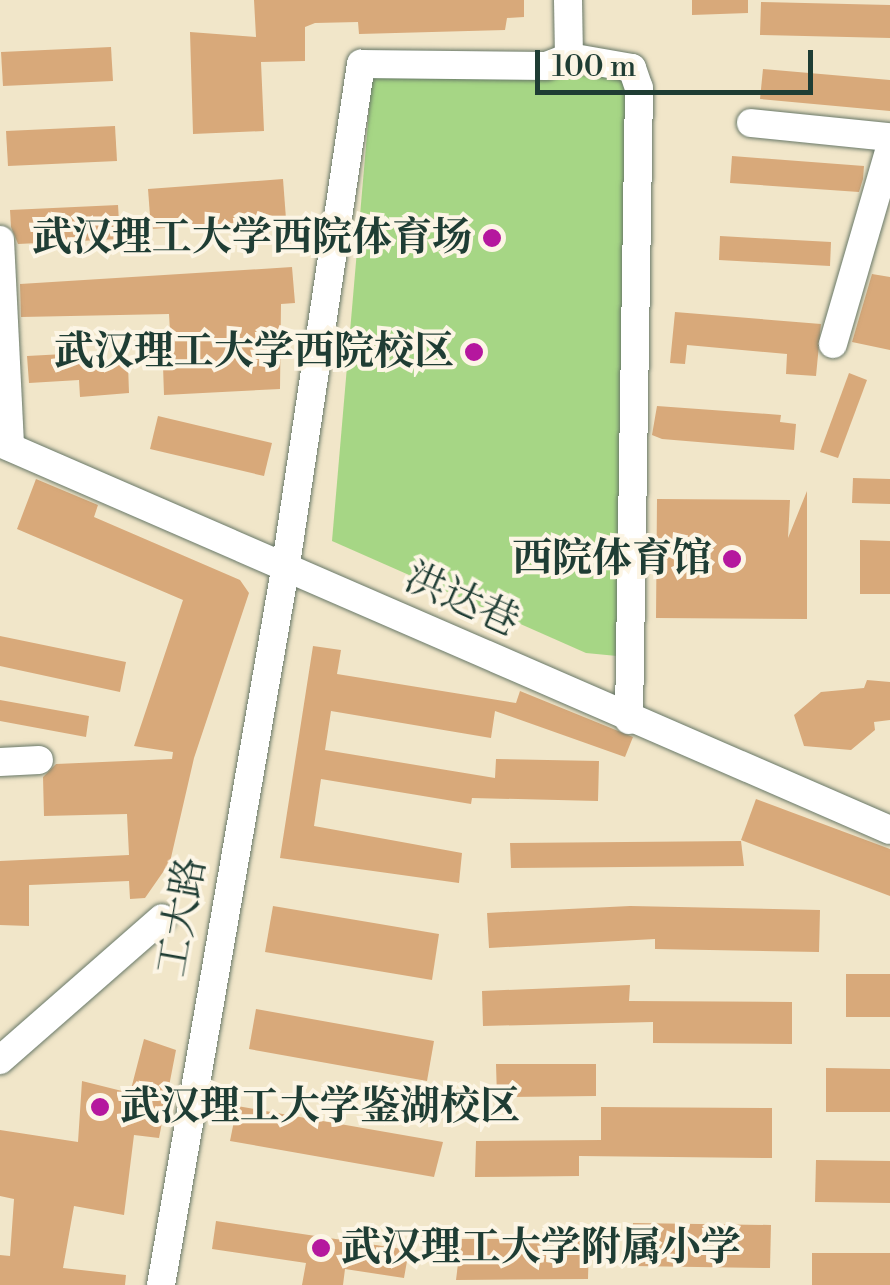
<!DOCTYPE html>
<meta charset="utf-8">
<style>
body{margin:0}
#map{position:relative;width:890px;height:1285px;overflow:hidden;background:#f1e6c9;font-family:"Libre Bodoni","Noto Serif SC",serif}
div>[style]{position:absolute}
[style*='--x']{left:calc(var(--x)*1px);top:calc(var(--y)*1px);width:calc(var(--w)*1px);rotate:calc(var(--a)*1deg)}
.green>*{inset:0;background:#a6d685}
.building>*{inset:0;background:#d8a97a}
.roads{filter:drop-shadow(0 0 2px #687868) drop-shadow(0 0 2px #687868)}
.minor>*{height:28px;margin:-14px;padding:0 14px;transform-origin:14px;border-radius:14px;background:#fff}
.dots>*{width:28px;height:28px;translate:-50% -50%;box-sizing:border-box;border:5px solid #fcf5e5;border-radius:50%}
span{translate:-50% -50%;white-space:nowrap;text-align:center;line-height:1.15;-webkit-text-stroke:8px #fcf5e5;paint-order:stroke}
.poi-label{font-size:40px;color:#1f3d34;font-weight:700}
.right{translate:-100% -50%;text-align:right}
.left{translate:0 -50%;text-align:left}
.street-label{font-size:40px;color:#1f3d34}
.scale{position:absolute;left:535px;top:50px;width:278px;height:45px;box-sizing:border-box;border:5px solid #1f3d34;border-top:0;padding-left:12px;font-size:30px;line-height:35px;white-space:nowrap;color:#1f3d34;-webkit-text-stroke:8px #fcf5e5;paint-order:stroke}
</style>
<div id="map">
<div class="green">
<div style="clip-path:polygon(372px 76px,628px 76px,617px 656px,586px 653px,332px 541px)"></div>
</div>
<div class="building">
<div style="clip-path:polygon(254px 0,524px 0,524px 17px,507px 18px,505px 30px,359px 34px,358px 22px,315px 23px,305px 27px,305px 61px,261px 62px,264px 131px,193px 134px,190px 32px,256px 37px)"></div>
<div style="clip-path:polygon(692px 0,748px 0,748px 13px,692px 15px)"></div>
<div style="clip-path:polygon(761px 2px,890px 5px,890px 38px,760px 35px)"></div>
<div style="clip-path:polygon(111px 47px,113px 81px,3px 86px,1px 52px)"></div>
<div style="clip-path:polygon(763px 69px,890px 80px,890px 111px,760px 99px)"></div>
<div style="clip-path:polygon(115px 126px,117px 161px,8px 166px,6px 131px)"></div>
<div style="clip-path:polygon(732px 156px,864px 166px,863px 179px,859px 192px,730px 183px)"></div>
<div style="clip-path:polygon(283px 179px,286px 219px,151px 229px,148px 189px)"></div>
<div style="clip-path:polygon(118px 205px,120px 239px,18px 244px,11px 227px,10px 210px)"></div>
<div style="clip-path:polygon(720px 236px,831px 242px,830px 266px,719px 260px)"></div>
<div style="clip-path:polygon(292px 267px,295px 303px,281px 304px,280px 389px,164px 395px,163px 366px,172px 366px,169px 314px,21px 317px,20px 284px)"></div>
<div style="clip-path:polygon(872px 274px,890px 277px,890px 350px,852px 342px)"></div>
<div style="clip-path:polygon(675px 312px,821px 324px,816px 376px,786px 374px,787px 354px,687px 345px,685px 364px,670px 363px)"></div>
<div style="clip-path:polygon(83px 353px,84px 367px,128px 364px,129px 393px,80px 397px,79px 380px,29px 383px,27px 356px)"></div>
<div style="clip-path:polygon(849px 373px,867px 380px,838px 458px,820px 452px)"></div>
<div style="clip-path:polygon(657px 406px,781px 415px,780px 422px,796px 424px,794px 450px,662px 439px,652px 435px)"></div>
<div style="clip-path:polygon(158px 416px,272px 443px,264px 476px,150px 449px)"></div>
<div style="clip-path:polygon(853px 478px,890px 479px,890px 504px,852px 503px)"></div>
<div style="clip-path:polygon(36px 479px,98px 505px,94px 517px,240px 580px,249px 593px,194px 758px,170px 862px,145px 898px,130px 899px,129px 881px,29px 885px,29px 926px,0 925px,0 861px,129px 855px,127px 814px,44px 816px,43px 777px,56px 764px,172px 759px,173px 752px,134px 746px,183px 600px,17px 529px)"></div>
<div style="clip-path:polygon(807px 491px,807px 619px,656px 618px,657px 499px,790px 500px,788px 538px)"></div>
<div style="clip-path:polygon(860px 540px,890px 541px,890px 594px,860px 594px)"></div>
<div style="clip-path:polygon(0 636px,126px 662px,120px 692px,0 666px)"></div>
<div style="clip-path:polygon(313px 646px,341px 650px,337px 674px,516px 703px,520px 691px,633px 737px,625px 757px,495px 711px,491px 738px,331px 711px,325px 750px,495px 778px,496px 759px,599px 761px,598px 801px,472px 798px,471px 804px,321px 779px,314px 826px,462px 853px,459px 883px,280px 858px)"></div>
<div style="clip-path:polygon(867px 680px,890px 682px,890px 720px,874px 722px,875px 730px,851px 750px,804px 746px,794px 715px,821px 692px,864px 688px)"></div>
<div style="clip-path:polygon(0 700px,89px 716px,86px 737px,0 721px)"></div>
<div style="clip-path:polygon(756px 799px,890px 849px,890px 896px,741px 840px)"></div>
<div style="clip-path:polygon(741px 841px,744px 866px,511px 868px,510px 843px)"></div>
<div style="clip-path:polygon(273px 906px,439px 934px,432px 980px,265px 952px)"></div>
<div style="clip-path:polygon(630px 906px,820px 910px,819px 952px,655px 949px,655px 939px,489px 948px,487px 913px)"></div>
<div style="clip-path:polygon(846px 974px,890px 974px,890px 1017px,846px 1017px)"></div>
<div style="clip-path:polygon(630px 985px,629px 1001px,792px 1002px,792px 1044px,653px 1043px,653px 1022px,483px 1026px,482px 991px)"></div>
<div style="clip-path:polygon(256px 1009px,434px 1041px,427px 1081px,249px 1049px)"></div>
<div style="clip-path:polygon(144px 1039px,176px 1050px,159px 1138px,134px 1135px,124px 1215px,74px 1206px,63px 1268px,126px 1275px,125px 1285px,0 1285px,0 1255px,10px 1256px,14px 1199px,0 1196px,0 1130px,78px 1142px,82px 1081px,130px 1093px)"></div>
<div style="clip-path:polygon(496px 1064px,596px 1064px,596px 1096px,497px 1097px)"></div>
<div style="clip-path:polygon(826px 1068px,890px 1069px,890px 1112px,826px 1112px)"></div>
<div style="clip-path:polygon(237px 1106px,443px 1142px,434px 1177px,230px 1141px)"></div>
<div style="clip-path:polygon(601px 1107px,772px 1108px,772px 1158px,579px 1156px,579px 1176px,475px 1177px,476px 1141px,601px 1140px)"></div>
<div style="clip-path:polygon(816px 1160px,890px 1161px,890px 1203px,815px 1202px)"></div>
<div style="clip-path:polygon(216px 1221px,409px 1250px,404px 1278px,345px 1269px,343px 1285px,302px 1285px,306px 1263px,212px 1249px)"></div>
<div style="clip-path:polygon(633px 1223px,771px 1225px,770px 1268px,632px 1266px)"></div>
<div style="clip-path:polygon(461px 1239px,589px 1239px,588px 1279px,456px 1280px)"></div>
<div style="clip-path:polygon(812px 1253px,890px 1253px,890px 1285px,812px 1285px)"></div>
</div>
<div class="roads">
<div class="minor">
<div style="--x:568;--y:0;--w:57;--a:89"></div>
<div style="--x:751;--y:123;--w:140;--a:5.8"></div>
<div style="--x:0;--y:240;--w:207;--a:87.2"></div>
<div style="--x:833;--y:344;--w:204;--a:-73.8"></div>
<div style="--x:0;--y:443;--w:970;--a:23.5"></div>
<div style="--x:0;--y:762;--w:39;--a:-3"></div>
<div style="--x:0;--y:1060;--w:215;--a:-41.2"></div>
<div style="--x:161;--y:1285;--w:732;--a:-80.16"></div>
<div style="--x:286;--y:564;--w:506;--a:-81.47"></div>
<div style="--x:361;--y:64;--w:185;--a:0.6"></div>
<div style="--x:546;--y:66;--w:25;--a:-21"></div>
<div style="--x:569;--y:57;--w:64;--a:9.9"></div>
<div style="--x:632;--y:68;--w:21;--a:71"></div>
<div style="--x:639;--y:88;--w:632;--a:90.91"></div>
</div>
</div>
<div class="dots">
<div style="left:492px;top:238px;background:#b5179e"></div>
<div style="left:474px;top:352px;background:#b5179e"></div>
<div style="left:732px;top:559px;background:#b5179e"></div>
<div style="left:100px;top:1107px;background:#b5179e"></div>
<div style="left:321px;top:1248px;background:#b5179e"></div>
</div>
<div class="poi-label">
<span class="right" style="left:472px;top:238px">武汉理工大学西院体育场</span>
<span class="right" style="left:454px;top:352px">武汉理工大学西院校区</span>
<span class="right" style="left:712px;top:559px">西院体育馆</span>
<span class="left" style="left:120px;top:1107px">武汉理工大学鉴湖校区</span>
<span class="left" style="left:341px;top:1248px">武汉理工大学附属小学</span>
</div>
<div class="street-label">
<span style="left:462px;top:600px;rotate:24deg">洪达巷</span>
<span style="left:182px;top:917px;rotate:-80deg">工大路</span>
</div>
<div class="scale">100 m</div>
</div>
